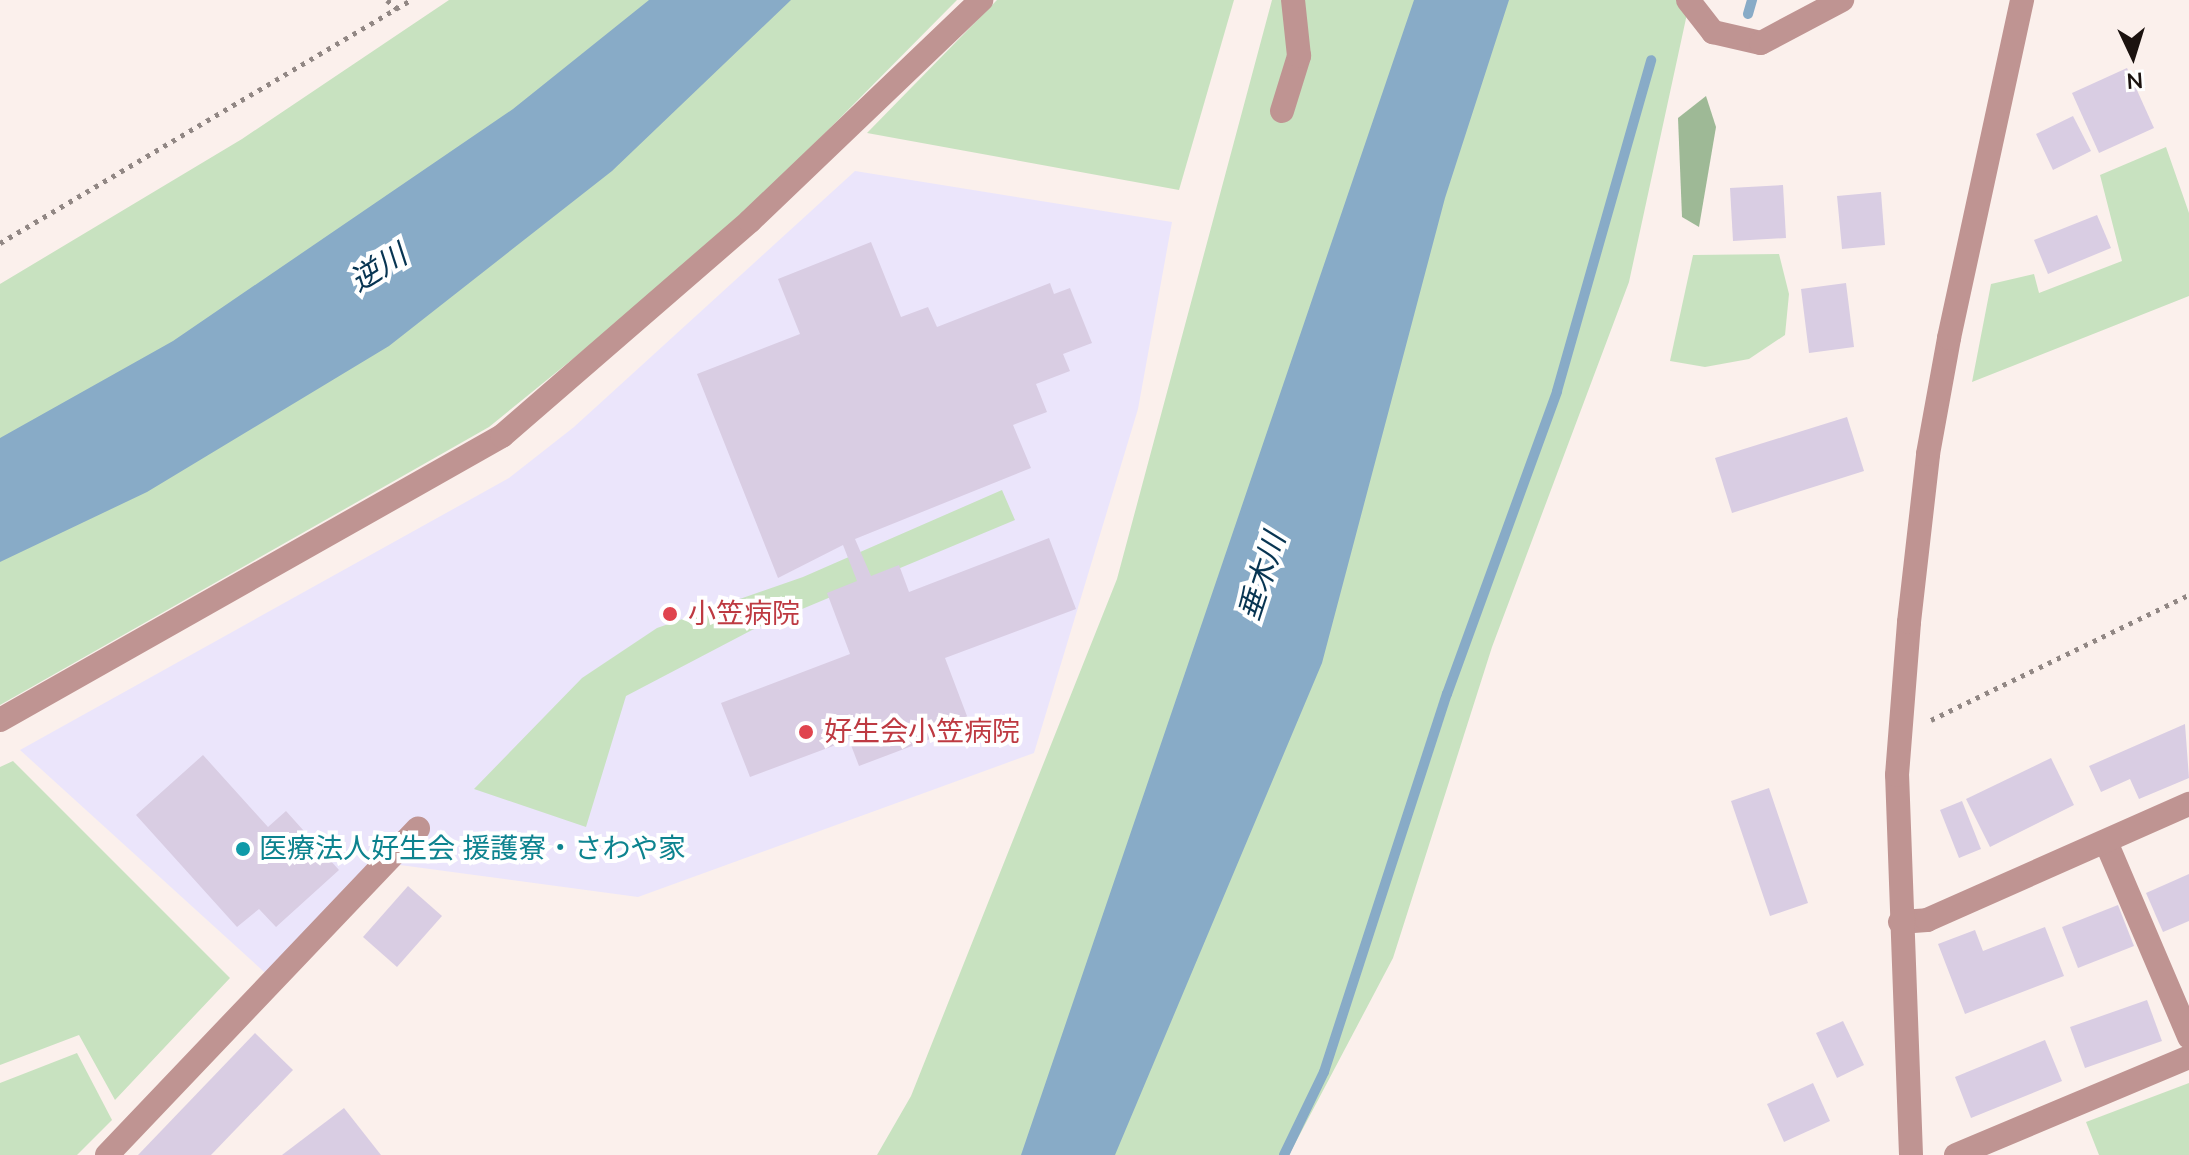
<!DOCTYPE html>
<meta charset="utf-8">
<style>
body{margin:0}
#map{position:relative;width:2189px;height:1155px;overflow:hidden;background:#fbf0ec;font-family:"Nunito Sans","Noto Sans JP",sans-serif}
div>[style]{position:absolute}
[style*='--x']{left:calc(var(--x)*1px);top:calc(var(--y)*1px);width:calc(var(--w)*1px);rotate:calc(var(--a)*1deg)}
.medical>*{inset:0;background:#ebe5fb}
.green>*{inset:0;background:#c8e2c0}
.forest>*{inset:0;background:#9eb996}
.water>*{inset:0;background:#88abc7}
.stream>*{height:10px;margin:-5px;padding:0 5px;transform-origin:5px;border-radius:5px;background:#88abc7}
.building>*{inset:0;background:#d9cde3}
.path>*{height:5px;margin-top:-2.5px;transform-origin:0;background:repeating-linear-gradient(90deg,#918784 0 4px,transparent 0 10px)}
.minor>*{height:24px;margin:-12px;padding:0 12px;transform-origin:12px;border-radius:12px;background:#bf9492}
.dots>*{width:22px;height:22px;translate:-50% -50%;box-sizing:border-box;border:4px solid #fff;border-radius:50%}
span{translate:-50% -50%;white-space:nowrap;text-align:center;line-height:1.15;-webkit-text-stroke:8px #fff;paint-order:stroke}
.health-label{font-size:28px;color:#be3a42}
.left{translate:0 -50%;text-align:left}
.culture-label{font-size:28px;color:#0d838f}
.water-label{font-size:30px;color:#083552;font-style:italic}
.north{position:absolute;left:2093px;top:16px;width:80px;height:80px;-webkit-text-stroke:6px #fff;paint-order:stroke;rotate:176deg;font-size:22px;font-weight:700;line-height:32px;text-align:center;color:#1b120f}
.north::after{content:'';display:block;margin:auto;width:28px;height:36px;background:#1b120f;clip-path:polygon(50% 0,100% 100%,50% 72%,0 100%)}
</style>
<div id="map">
<div class="medical">
<div style="clip-path:polygon(855px 171px,1172px 222px,1138px 409px,1034px 753px,638px 897px,400px 865px,273px 980px,20px 750px,509px 478px,574px 427px)"></div>
</div>
<div class="green">
<div style="clip-path:polygon(449px 0,957px 0,717px 242px,489px 427px,0 705px,0 284px,242px 139px)"></div>
<div style="clip-path:polygon(997px 0,1234px 0,1179px 190px,867px 133px)"></div>
<div style="clip-path:polygon(1272px 0,1690px 0,1629px 282px,1492px 647px,1393px 958px,1289px 1155px,877px 1155px,911px 1096px,1117px 579px)"></div>
<div style="clip-path:polygon(2166px 147px,2189px 213px,2189px 296px,1972px 382px,1991px 284px,2034px 274px,2039px 293px,2122px 261px,2100px 175px)"></div>
<div style="clip-path:polygon(1779px 254px,1789px 294px,1785px 335px,1749px 359px,1705px 367px,1670px 361px,1693px 255px)"></div>
<div style="clip-path:polygon(1002px 490px,1015px 520px,752px 630px,626px 696px,586px 827px,474px 789px,582px 678px,657px 628px,803px 577px)"></div>
<div style="clip-path:polygon(13px 761px,230px 978px,115px 1100px,79px 1035px,0 1065px,0 767px)"></div>
<div style="clip-path:polygon(77px 1053px,112px 1120px,77px 1155px,0 1155px,0 1083px)"></div>
<div style="clip-path:polygon(2189px 1083px,2189px 1155px,2099px 1155px,2086px 1122px)"></div>
</div>
<div class="forest">
<div style="clip-path:polygon(1706px 96px,1716px 127px,1699px 227px,1682px 217px,1678px 118px)"></div>
</div>
<div class="water">
<div style="clip-path:polygon(649px 0,791px 0,612px 171px,389px 346px,147px 492px,0 562px,0 438px,173px 341px,513px 109px)"></div>
<div style="clip-path:polygon(1414px 0,1509px 0,1445px 198px,1322px 663px,1115px 1155px,1021px 1155px)"></div>
</div>
<div class="stream">
<div style="--x:1748;--y:14;--w:15;--a:-74"></div>
<div style="--x:1284;--y:1155;--w:92;--a:-64.3"></div>
<div style="--x:1324;--y:1072;--w:398;--a:-72"></div>
<div style="--x:1447;--y:694;--w:322;--a:-70"></div>
<div style="--x:1557;--y:391;--w:344;--a:-74.1"></div>
</div>
<div class="building">
<div style="clip-path:polygon(2127px 68px,2154px 128px,2099px 153px,2072px 93px)"></div>
<div style="clip-path:polygon(2073px 116px,2091px 151px,2053px 170px,2036px 134px)"></div>
<div style="clip-path:polygon(1783px 185px,1786px 238px,1733px 241px,1730px 188px)"></div>
<div style="clip-path:polygon(1881px 192px,1885px 245px,1842px 249px,1837px 196px)"></div>
<div style="clip-path:polygon(2097px 215px,2111px 248px,2048px 274px,2034px 240px)"></div>
<div style="clip-path:polygon(871px 242px,901px 317px,928px 307px,937px 327px,1050px 283px,1054px 294px,1070px 288px,1092px 343px,1063px 354px,1070px 371px,1036px 384px,1047px 412px,1013px 425px,1031px 468px,855px 539px,871px 576px,899px 565px,909px 592px,1049px 538px,1076px 609px,945px 658px,970px 724px,859px 766px,849px 740px,750px 777px,721px 703px,850px 654px,827px 593px,857px 581px,843px 545px,778px 578px,697px 374px,800px 334px,778px 279px)"></div>
<div style="clip-path:polygon(1846px 283px,1854px 347px,1809px 353px,1801px 289px)"></div>
<div style="clip-path:polygon(1847px 417px,1864px 471px,1732px 513px,1715px 458px)"></div>
<div style="clip-path:polygon(2185px 724px,2189px 778px,2139px 799px,2130px 779px,2101px 792px,2089px 766px)"></div>
<div style="clip-path:polygon(203px 755px,268px 827px,286px 811px,339px 870px,276px 927px,259px 909px,237px 927px,136px 815px)"></div>
<div style="clip-path:polygon(2051px 758px,2074px 805px,1990px 847px,1966px 799px)"></div>
<div style="clip-path:polygon(1769px 788px,1808px 903px,1770px 916px,1731px 801px)"></div>
<div style="clip-path:polygon(1962px 801px,1981px 849px,1959px 858px,1940px 810px)"></div>
<div style="clip-path:polygon(2189px 874px,2189px 921px,2163px 932px,2146px 893px)"></div>
<div style="clip-path:polygon(408px 886px,442px 916px,397px 967px,363px 937px)"></div>
<div style="clip-path:polygon(2118px 905px,2134px 946px,2078px 968px,2062px 927px)"></div>
<div style="clip-path:polygon(2045px 927px,2064px 976px,1965px 1014px,1938px 944px,1975px 930px,1983px 951px)"></div>
<div style="clip-path:polygon(2147px 1000px,2162px 1041px,2085px 1068px,2070px 1027px)"></div>
<div style="clip-path:polygon(1843px 1021px,1864px 1065px,1837px 1078px,1816px 1033px)"></div>
<div style="clip-path:polygon(255px 1033px,293px 1070px,211px 1155px,138px 1155px)"></div>
<div style="clip-path:polygon(2045px 1040px,2062px 1081px,1971px 1118px,1955px 1077px)"></div>
<div style="clip-path:polygon(1813px 1083px,1830px 1121px,1784px 1142px,1767px 1104px)"></div>
<div style="clip-path:polygon(344px 1108px,381px 1155px,282px 1155px)"></div>
</div>
<div class="path">
<div style="--x:387;--y:0;--w:16;--a:40"></div>
<div style="--x:0;--y:243;--w:477;--a:-30.6"></div>
<div style="--x:1931;--y:720;--w:287;--a:-25.9"></div>
</div>
<div class="minor">
<div style="--x:1688;--y:0;--w:41;--a:52"></div>
<div style="--x:1713;--y:32;--w:49;--a:12.9"></div>
<div style="--x:1761;--y:43;--w:92;--a:-28"></div>
<div style="--x:1282;--y:111;--w:58;--a:-72.8"></div>
<div style="--x:1299;--y:56;--w:56;--a:-96.1"></div>
<div style="--x:0;--y:720;--w:577;--a:-29.5"></div>
<div style="--x:502;--y:436;--w:328;--a:-40.9"></div>
<div style="--x:750;--y:221;--w:320;--a:-43.7"></div>
<div style="--x:2106;--y:842;--w:212;--a:66.9"></div>
<div style="--x:1900;--y:922;--w:27;--a:-4"></div>
<div style="--x:1927;--y:920;--w:287;--a:-23.9"></div>
<div style="--x:107;--y:1155;--w:451;--a:-46.4"></div>
<div style="--x:1911;--y:1155;--w:380;--a:-92.1"></div>
<div style="--x:1897;--y:775;--w:153;--a:-85.5"></div>
<div style="--x:1909;--y:622;--w:169;--a:-83.5"></div>
<div style="--x:1928;--y:454;--w:118;--a:-79.7"></div>
<div style="--x:1949;--y:338;--w:346;--a:-77.8"></div>
<div style="--x:1956;--y:1155;--w:253;--a:-22.8"></div>
</div>
<div class="dots">
<div style="left:670px;top:614px;background:#e0444e"></div>
<div style="left:806px;top:732px;background:#e0444e"></div>
<div style="left:243px;top:849px;background:#0f9aa8"></div>
</div>
<div class="health-label">
<span class="left" style="left:688px;top:614px">小笠病院</span>
<span class="left" style="left:824px;top:732px">好生会小笠病院</span>
</div>
<div class="culture-label">
<span class="left" style="left:259px;top:849px">医療法人好生会 援護寮・さわや家</span>
</div>
<div class="water-label">
<span style="left:379px;top:269px;rotate:-32deg">逆川</span>
<span style="left:1263px;top:577px;rotate:-72deg">垂木川</span>
</div>
<div class="north">N</div>
</div>
